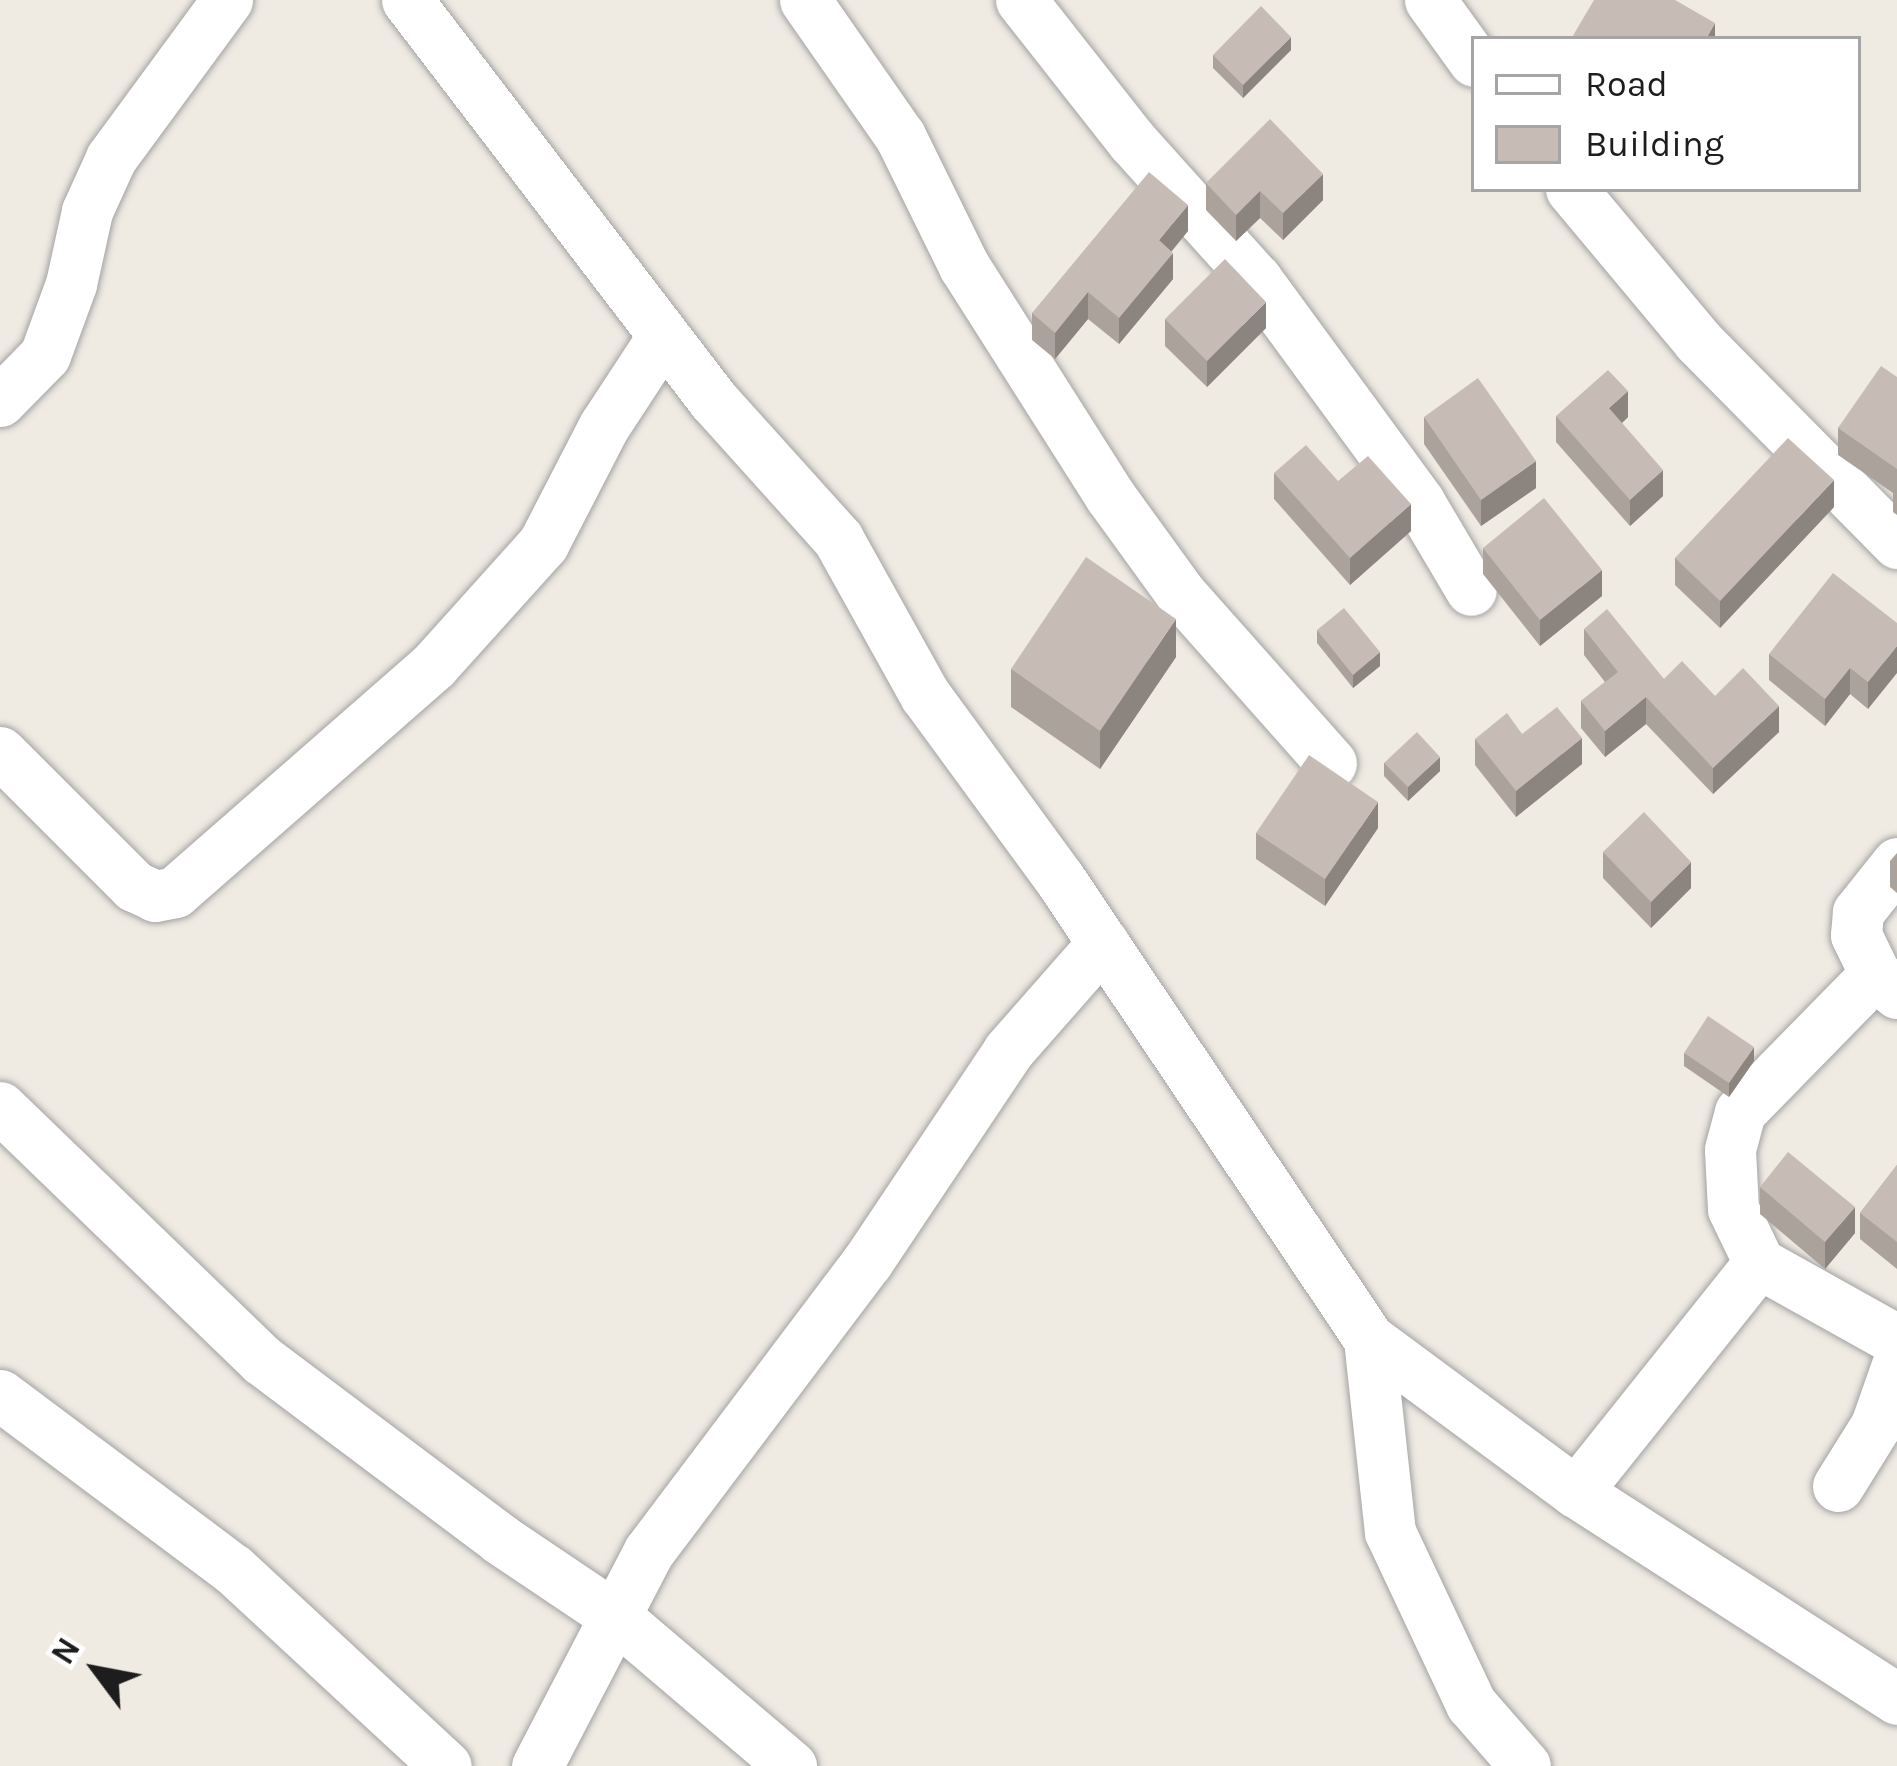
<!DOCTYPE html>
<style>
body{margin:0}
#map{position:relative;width:1897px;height:1766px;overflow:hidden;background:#efeae2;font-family:Karla,sans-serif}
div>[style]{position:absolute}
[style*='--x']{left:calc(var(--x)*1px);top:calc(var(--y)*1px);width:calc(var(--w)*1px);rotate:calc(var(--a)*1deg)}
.roads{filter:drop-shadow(0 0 3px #a4a4a4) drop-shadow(0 0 3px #a4a4a4)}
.street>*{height:51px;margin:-25.5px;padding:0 25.5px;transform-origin:25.5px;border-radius:25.5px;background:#fff}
.wall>*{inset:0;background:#aba29c}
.shaded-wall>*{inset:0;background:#8b847f}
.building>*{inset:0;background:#c7bcb5}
span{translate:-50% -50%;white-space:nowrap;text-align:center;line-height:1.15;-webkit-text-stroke:10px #fff;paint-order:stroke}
.legend{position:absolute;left:1471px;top:36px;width:390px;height:156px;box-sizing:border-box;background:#fff;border:3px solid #a5a5a5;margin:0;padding:15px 21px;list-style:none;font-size:36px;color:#1d1d1d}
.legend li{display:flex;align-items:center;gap:24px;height:60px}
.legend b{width:60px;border:3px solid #a5a5a5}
.north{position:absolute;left:36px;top:1610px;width:120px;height:120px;-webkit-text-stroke:9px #fff;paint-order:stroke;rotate:302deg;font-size:33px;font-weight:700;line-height:48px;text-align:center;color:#1d1d1d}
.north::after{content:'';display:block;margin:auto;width:42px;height:54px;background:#1d1d1d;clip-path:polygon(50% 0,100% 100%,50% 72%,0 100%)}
</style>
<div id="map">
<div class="roads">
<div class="street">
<div style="--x:407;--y:0;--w:504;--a:52.58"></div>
<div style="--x:713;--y:400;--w:187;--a:48"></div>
<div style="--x:838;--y:539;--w:179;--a:60.9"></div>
<div style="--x:925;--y:695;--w:227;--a:53.8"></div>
<div style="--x:1059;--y:878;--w:556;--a:56.08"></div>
<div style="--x:1369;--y:1339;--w:194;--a:83.8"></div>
<div style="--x:1390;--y:1532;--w:190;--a:64.8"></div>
<div style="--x:1471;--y:1704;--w:82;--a:48.9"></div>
<div style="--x:805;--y:0;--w:166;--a:55.1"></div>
<div style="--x:900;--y:136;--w:145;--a:63.8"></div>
<div style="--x:964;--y:266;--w:272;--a:57.6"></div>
<div style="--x:1110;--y:496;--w:121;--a:54.1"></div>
<div style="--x:1181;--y:594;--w:226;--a:48.4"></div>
<div style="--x:1021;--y:0;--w:179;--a:51.8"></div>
<div style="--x:1132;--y:141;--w:186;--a:48.1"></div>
<div style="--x:1256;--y:279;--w:276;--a:53.8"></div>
<div style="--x:1419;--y:502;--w:102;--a:59.4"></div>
<div style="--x:1430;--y:0;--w:75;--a:54.2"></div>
<div style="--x:1571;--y:189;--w:198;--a:50.1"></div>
<div style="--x:1698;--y:341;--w:284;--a:45.4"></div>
<div style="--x:0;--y:401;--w:64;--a:-45.6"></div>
<div style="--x:45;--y:355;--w:76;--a:-69.9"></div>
<div style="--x:71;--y:284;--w:75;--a:-77.6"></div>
<div style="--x:87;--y:211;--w:58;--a:-65.6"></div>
<div style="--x:111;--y:158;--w:196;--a:-53.7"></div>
<div style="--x:0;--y:752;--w:190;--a:45"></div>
<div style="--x:134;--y:886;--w:23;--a:25"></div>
<div style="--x:155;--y:896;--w:20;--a:-11"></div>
<div style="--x:175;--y:892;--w:344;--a:-41.2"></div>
<div style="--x:434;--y:665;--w:163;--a:-48"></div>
<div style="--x:543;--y:544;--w:133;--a:-62.7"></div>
<div style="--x:604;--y:426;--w:108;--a:-56.8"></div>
<div style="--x:1897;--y:863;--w:63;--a:128.5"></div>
<div style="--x:1858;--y:912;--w:23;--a:95"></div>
<div style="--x:1856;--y:935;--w:43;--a:64"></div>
<div style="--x:1875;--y:974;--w:29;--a:41"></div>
<div style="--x:1875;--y:974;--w:193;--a:134.4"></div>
<div style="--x:1740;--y:1112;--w:39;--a:105"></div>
<div style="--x:1730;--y:1150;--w:59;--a:87.1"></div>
<div style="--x:1733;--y:1209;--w:60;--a:64.3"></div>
<div style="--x:1759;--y:1263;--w:158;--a:29.2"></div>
<div style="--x:0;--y:1107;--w:364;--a:44"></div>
<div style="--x:262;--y:1360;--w:298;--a:36.9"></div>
<div style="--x:500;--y:1539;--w:140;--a:33.9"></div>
<div style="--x:616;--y:1617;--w:230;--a:40.4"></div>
<div style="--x:1369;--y:1339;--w:257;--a:36.5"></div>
<div style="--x:1576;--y:1492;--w:382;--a:32.8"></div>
<div style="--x:0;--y:1395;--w:291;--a:36.8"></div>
<div style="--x:233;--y:1569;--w:290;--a:42.8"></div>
<div style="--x:1838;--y:1486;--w:72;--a:-58.1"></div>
<div style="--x:1876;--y:1425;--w:64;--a:-70.7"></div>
<div style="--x:1576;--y:1492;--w:293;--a:-51.4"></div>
<div style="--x:537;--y:1766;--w:242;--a:-62.5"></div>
<div style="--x:649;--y:1551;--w:362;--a:-53"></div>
<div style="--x:867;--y:1262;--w:254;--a:-56.2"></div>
<div style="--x:1008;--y:1051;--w:144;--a:-48.7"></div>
</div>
</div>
<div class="wall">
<div style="clip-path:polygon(1291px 50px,1243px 98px,1213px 68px,1213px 55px)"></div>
<div style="clip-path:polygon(1206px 183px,1323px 200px,1283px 240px,1260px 218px,1236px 241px,1206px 210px)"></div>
<div style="clip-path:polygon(1188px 231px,1171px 251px,1173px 279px,1119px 344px,1088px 319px,1055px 359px,1032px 340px,1032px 313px)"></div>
<div style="clip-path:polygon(1165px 319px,1266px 328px,1207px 387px,1165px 346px)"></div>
<div style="clip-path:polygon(1897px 377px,1897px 515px,1893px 512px,1893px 493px,1838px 455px,1838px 428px)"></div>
<div style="clip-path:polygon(1556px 416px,1628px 417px,1622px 423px,1663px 496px,1630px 526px,1556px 442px)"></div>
<div style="clip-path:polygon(1424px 417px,1536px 488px,1481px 526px,1424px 444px)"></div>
<div style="clip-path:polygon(1274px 473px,1411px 531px,1350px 585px,1274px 499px)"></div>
<div style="clip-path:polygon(1834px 507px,1720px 628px,1675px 585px,1675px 558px)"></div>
<div style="clip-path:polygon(1483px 548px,1602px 596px,1540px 646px,1483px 574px)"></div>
<div style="clip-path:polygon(1897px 623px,1868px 709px,1850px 694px,1825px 726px,1769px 680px,1769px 654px)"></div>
<div style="clip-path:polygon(1584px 629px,1664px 679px,1715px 696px,1779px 732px,1713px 794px,1646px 724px,1605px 757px,1581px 728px,1581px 701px,1605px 682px,1584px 655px)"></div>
<div style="clip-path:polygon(1317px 630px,1380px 666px,1353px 688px,1317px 643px)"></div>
<div style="clip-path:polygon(1176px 657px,1100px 769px,1011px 707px,1011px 669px)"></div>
<div style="clip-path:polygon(1522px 734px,1582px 764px,1516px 817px,1475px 765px,1475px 739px)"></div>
<div style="clip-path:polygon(1384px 763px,1440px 771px,1408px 801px,1384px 776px)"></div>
<div style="clip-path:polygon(1378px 828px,1325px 906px,1256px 859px,1256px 833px)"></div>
<div style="clip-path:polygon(1603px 852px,1691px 888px,1651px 928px,1603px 878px)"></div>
<div style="clip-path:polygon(1897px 853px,1897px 893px,1890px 887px,1890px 861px)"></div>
<div style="clip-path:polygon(1684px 1053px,1754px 1061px,1729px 1097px,1684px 1066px)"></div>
<div style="clip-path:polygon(1897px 1165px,1897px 1269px,1860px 1239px,1860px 1213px)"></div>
<div style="clip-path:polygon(1760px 1187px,1855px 1233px,1825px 1269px,1760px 1214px)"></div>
</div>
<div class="shaded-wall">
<div style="clip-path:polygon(1715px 23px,1715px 39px,1706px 39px)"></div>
<div style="clip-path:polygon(1291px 37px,1291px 50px,1243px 98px,1243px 85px)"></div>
<div style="clip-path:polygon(1323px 174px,1323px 200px,1283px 240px,1283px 213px)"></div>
<div style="clip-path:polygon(1260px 191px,1260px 218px,1236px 241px,1236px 215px)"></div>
<div style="clip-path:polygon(1188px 205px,1188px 231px,1159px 267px,1159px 240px)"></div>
<div style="clip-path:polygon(1173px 253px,1173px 279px,1119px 344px,1119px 318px)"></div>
<div style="clip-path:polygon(1088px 292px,1088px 319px,1055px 359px,1055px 333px)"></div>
<div style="clip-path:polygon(1266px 302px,1266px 328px,1207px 387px,1207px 361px)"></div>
<div style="clip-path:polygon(1628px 391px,1628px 417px,1609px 435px,1609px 408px)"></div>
<div style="clip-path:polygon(1536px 461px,1536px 488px,1481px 526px,1481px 500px)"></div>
<div style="clip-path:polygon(1663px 470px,1663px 496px,1630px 526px,1630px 500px)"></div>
<div style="clip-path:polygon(1834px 480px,1834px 507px,1720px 628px,1720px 601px)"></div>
<div style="clip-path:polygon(1411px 504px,1411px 531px,1350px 585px,1350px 558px)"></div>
<div style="clip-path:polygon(1602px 570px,1602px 596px,1540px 646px,1540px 620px)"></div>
<div style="clip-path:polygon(1176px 619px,1176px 657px,1100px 769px,1100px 731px)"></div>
<div style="clip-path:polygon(1897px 646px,1897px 673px,1868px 709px,1868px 682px)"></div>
<div style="clip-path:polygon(1380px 652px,1380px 666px,1353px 688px,1353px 675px)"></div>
<div style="clip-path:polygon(1850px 668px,1850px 694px,1825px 726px,1825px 699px)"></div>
<div style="clip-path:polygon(1646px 697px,1646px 724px,1605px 757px,1605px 731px)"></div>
<div style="clip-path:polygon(1779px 706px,1779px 732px,1713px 794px,1713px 768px)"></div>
<div style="clip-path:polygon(1582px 738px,1582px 764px,1516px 817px,1516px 791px)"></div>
<div style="clip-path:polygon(1440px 757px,1440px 771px,1408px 801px,1408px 787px)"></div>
<div style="clip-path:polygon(1378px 802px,1378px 828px,1325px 906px,1325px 879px)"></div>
<div style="clip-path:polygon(1691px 862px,1691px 888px,1651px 928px,1651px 902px)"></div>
<div style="clip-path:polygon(1754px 1047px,1754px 1061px,1729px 1097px,1729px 1083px)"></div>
<div style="clip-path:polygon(1855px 1207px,1855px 1233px,1825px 1269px,1825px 1242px)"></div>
</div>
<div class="building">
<div style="clip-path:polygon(1594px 0,1675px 0,1715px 23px,1706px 39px,1571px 39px)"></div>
<div style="clip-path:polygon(1261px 6px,1291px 37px,1243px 85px,1213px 55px)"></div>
<div style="clip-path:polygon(1270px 119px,1323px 174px,1283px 213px,1260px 191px,1236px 215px,1206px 183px)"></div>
<div style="clip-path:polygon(1149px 172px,1188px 205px,1159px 240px,1173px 253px,1119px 318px,1088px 292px,1055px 333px,1032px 313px)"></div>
<div style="clip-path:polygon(1225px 259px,1266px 302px,1207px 361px,1165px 319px)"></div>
<div style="clip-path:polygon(1881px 366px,1897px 377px,1897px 469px,1838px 428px)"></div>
<div style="clip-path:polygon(1608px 370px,1628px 391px,1609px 408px,1663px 470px,1630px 500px,1556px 416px)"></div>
<div style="clip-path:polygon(1478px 378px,1536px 461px,1481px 500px,1424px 417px)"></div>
<div style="clip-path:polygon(1788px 438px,1834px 480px,1720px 601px,1675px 558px)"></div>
<div style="clip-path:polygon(1306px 445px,1338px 481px,1368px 456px,1411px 504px,1350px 558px,1274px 473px)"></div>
<div style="clip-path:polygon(1544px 498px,1602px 570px,1540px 620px,1483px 548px)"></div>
<div style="clip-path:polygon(1086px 557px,1176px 619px,1100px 731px,1011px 669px)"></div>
<div style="clip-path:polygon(1833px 573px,1897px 623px,1897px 646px,1868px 682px,1850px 668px,1825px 699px,1769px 654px)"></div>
<div style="clip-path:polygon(1344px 608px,1380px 652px,1353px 675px,1317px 630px)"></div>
<div style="clip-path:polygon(1607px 609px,1664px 679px,1682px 661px,1715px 696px,1743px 668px,1779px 706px,1713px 768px,1646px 697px,1605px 731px,1581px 701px,1618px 672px,1584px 629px)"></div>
<div style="clip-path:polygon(1557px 707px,1582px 738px,1516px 791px,1475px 739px,1507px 713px,1522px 734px)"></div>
<div style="clip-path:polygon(1417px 732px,1440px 757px,1408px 787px,1384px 763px)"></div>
<div style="clip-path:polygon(1309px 755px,1378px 802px,1325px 879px,1256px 833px)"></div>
<div style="clip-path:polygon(1644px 812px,1691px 862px,1651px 902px,1603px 852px)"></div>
<div style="clip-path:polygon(1708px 1016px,1754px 1047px,1729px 1083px,1684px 1053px)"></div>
<div style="clip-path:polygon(1788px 1152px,1855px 1207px,1825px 1242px,1760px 1187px)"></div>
<div style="clip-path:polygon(1897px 1165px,1897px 1242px,1860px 1213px)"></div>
</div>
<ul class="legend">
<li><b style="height:15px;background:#fff"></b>Road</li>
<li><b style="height:33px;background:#c7bcb5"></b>Building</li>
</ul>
<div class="north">N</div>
</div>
